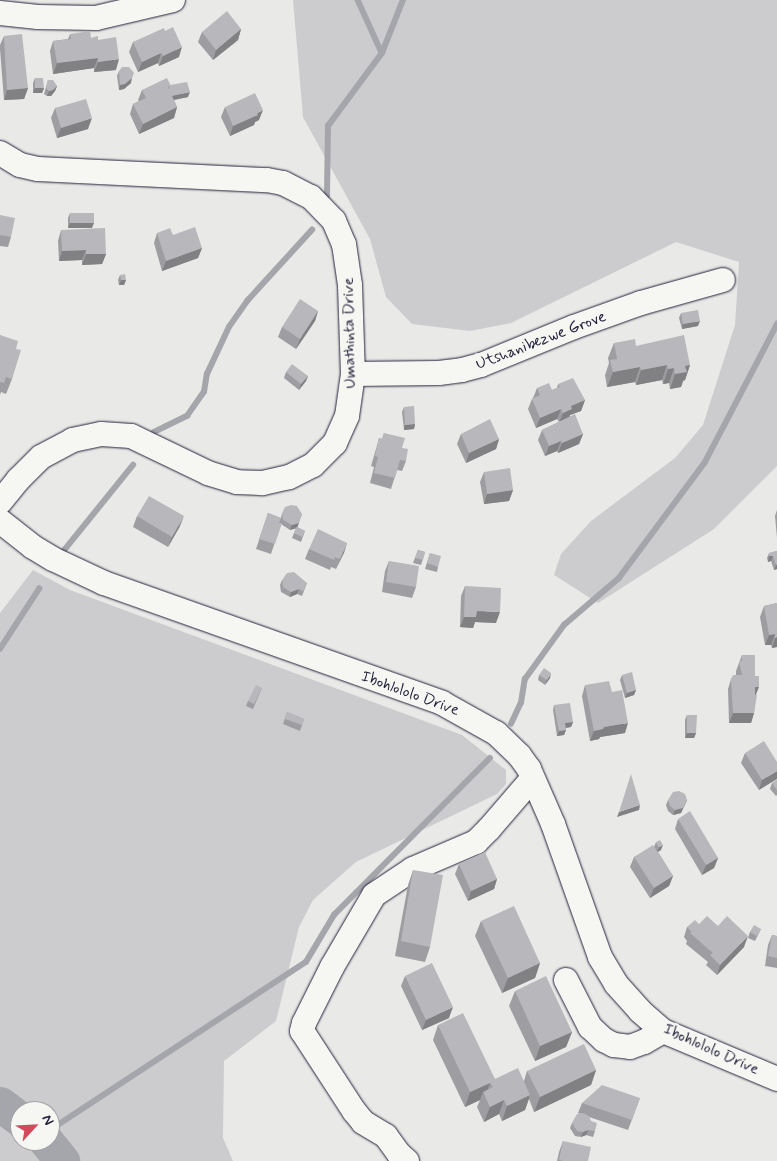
<!DOCTYPE html>
<style>
body{margin:0}
#map{position:relative;width:777px;height:1161px;overflow:hidden;background:#e9e9e7;font-family:Mynerve,sans-serif}
div>[style]{position:absolute}
[style*='--x']{left:calc(var(--x)*1px);top:calc(var(--y)*1px);width:calc(var(--w)*1px);rotate:calc(var(--a)*1deg)}
.green>*{inset:0;background:#ccccce}
.stream>*{height:5.5px;margin:-2.75px;padding:0 2.75px;transform-origin:2.75px;border-radius:2.75px;background:#a5a5ac}
.river>*{height:35px;margin:-17.5px;padding:0 17.5px;transform-origin:17.5px;border-radius:17.5px;background:#a5a5ac}
.roads{filter:drop-shadow(0 0 1px #22223b) drop-shadow(0 0 1px #22223b)}
.minor>*{height:24px;margin:-12px;padding:0 12px;transform-origin:12px;border-radius:12px;background:#f6f6f2}
.wall>*{inset:0;background:#9e9ea2}
.shaded-wall>*{inset:0;background:#818184}
.building>*{inset:0;background:#b8b8bc}
span{translate:-50% -50%;white-space:nowrap;text-align:center;line-height:1.15;-webkit-text-stroke:5px #f6f6f2;paint-order:stroke}
.street-label{font-size:16px;color:#22223b}
.north{position:absolute;left:10px;top:1101px;width:50px;height:50px;box-sizing:border-box;background:#f6f6f2;border:1px solid #a1a1a9;border-radius:50%;rotate:65deg;font-size:14px;font-weight:700;line-height:20px;text-align:center;color:#22223b}
.north::after{content:'';display:block;margin:auto;width:18px;height:22px;background:#d1495b;clip-path:polygon(50% 0,100% 100%,50% 72%,0 100%)}
</style>
<div id="map">
<div class="green">
<div style="clip-path:polygon(293px 0,777px 0,777px 466px,714px 529px,598px 603px,554px 575px,561px 554px,591px 521px,675px 458px,703px 425px,735px 325px,739px 262px,676px 242px,511px 323px,470px 331px,412px 324px,386px 297px,370px 239px,303px 117px)"></div>
<div style="clip-path:polygon(evenodd,33px 570px,70px 590px,462px 735px,506px 770px,506px 784px,497px 794px,356px 862px,313px 900px,299px 927px,276px 1021px,224px 1061px,223px 1138px,233px 1161px,0 1161px,0 613px,33px 570px,20px 1111px,50px 1111px,50px 1141px,20px 1141px,20px 1111px)"></div>
</div>
<div class="stream">
<div style="--x:358;--y:0;--w:58;--a:65.6"></div>
<div style="--x:327;--y:196;--w:70;--a:-89.2"></div>
<div style="--x:328;--y:126;--w:91;--a:-53.5"></div>
<div style="--x:382;--y:53;--w:57;--a:-68.4"></div>
<div style="--x:154;--y:432;--w:37;--a:-26"></div>
<div style="--x:187;--y:416;--w:29;--a:-55"></div>
<div style="--x:204;--y:392;--w:18;--a:-81"></div>
<div style="--x:207;--y:374;--w:52;--a:-64.9"></div>
<div style="--x:229;--y:327;--w:33;--a:-55"></div>
<div style="--x:248;--y:300;--w:95;--a:-47.6"></div>
<div style="--x:62;--y:553;--w:113;--a:-51.1"></div>
<div style="--x:0;--y:649;--w:72;--a:-57"></div>
<div style="--x:511;--y:724;--w:23;--a:-65"></div>
<div style="--x:521;--y:703;--w:24;--a:-81"></div>
<div style="--x:525;--y:679;--w:67;--a:-54.2"></div>
<div style="--x:564;--y:625;--w:72;--a:-40.5"></div>
<div style="--x:619;--y:578;--w:144;--a:-53.4"></div>
<div style="--x:705;--y:462;--w:156;--a:-62.4"></div>
<div style="--x:50;--y:1130;--w:306;--a:-33.3"></div>
<div style="--x:306;--y:962;--w:55;--a:-59.2"></div>
<div style="--x:334;--y:915;--w:221;--a:-45.2"></div>
</div>
<div class="river">
<div style="--x:0;--y:1104;--w:25;--a:37"></div>
<div style="--x:46;--y:1141;--w:26;--a:51"></div>
</div>
<div class="roads">
<div class="minor">
<div style="--x:0;--y:13;--w:38;--a:6"></div>
<div style="--x:38;--y:17;--w:58;--a:1"></div>
<div style="--x:96;--y:18;--w:79;--a:-13.2"></div>
<div style="--x:0;--y:153;--w:23;--a:31"></div>
<div style="--x:20;--y:165;--w:18;--a:13"></div>
<div style="--x:38;--y:169;--w:229;--a:2.8"></div>
<div style="--x:267;--y:180;--w:16;--a:11"></div>
<div style="--x:283;--y:183;--w:31;--a:27"></div>
<div style="--x:311;--y:197;--w:33;--a:46"></div>
<div style="--x:334;--y:221;--w:25;--a:67"></div>
<div style="--x:344;--y:244;--w:41;--a:81.7"></div>
<div style="--x:350;--y:285;--w:89;--a:88.1"></div>
<div style="--x:353;--y:374;--w:42;--a:98.1"></div>
<div style="--x:347;--y:416;--w:30;--a:114"></div>
<div style="--x:335;--y:443;--w:31;--a:135"></div>
<div style="--x:313;--y:465;--w:27;--a:153"></div>
<div style="--x:289;--y:477;--w:28;--a:167"></div>
<div style="--x:262;--y:483;--w:25;--a:-178"></div>
<div style="--x:237;--y:482;--w:30;--a:-163"></div>
<div style="--x:208;--y:473;--w:85;--a:-154.3"></div>
<div style="--x:131;--y:436;--w:30;--a:-176"></div>
<div style="--x:101;--y:434;--w:29;--a:168"></div>
<div style="--x:73;--y:440;--w:36;--a:152"></div>
<div style="--x:41;--y:457;--w:33;--a:135"></div>
<div style="--x:18;--y:480;--w:28;--a:129"></div>
<div style="--x:353;--y:374;--w:86;--a:-0.7"></div>
<div style="--x:439;--y:373;--w:23;--a:-7"></div>
<div style="--x:462;--y:370;--w:20;--a:-15"></div>
<div style="--x:481;--y:365;--w:100;--a:-22.2"></div>
<div style="--x:574;--y:327;--w:71;--a:-19.7"></div>
<div style="--x:641;--y:303;--w:85;--a:-15.7"></div>
<div style="--x:0;--y:521;--w:42;--a:38.2"></div>
<div style="--x:33;--y:547;--w:23;--a:31"></div>
<div style="--x:53;--y:559;--w:56;--a:25.2"></div>
<div style="--x:104;--y:583;--w:359;--a:19.5"></div>
<div style="--x:442;--y:703;--w:62;--a:29.1"></div>
<div style="--x:496;--y:733;--w:32;--a:44"></div>
<div style="--x:519;--y:755;--w:17;--a:54"></div>
<div style="--x:529;--y:769;--w:60;--a:66.4"></div>
<div style="--x:553;--y:824;--w:141;--a:70.5"></div>
<div style="--x:600;--y:957;--w:31;--a:59"></div>
<div style="--x:616;--y:984;--w:36;--a:48"></div>
<div style="--x:640;--y:1011;--w:30;--a:41"></div>
<div style="--x:663;--y:1031;--w:124;--a:22.8"></div>
<div style="--x:566;--y:980;--w:53;--a:62.9"></div>
<div style="--x:590;--y:1027;--w:19;--a:43"></div>
<div style="--x:604;--y:1040;--w:11;--a:27"></div>
<div style="--x:614;--y:1045;--w:16;--a:7"></div>
<div style="--x:630;--y:1047;--w:15;--a:-20"></div>
<div style="--x:644;--y:1042;--w:22;--a:-30"></div>
<div style="--x:407;--y:1161;--w:11;--a:-139"></div>
<div style="--x:399;--y:1154;--w:22;--a:-126"></div>
<div style="--x:386;--y:1136;--w:27;--a:-149"></div>
<div style="--x:363;--y:1122;--w:14;--a:-129"></div>
<div style="--x:354;--y:1111;--w:95;--a:-123"></div>
<div style="--x:302;--y:1031;--w:8;--a:-76"></div>
<div style="--x:304;--y:1023;--w:63;--a:-63.4"></div>
<div style="--x:332;--y:967;--w:83;--a:-59.7"></div>
<div style="--x:374;--y:895;--w:47;--a:-33.7"></div>
<div style="--x:413;--y:869;--w:69;--a:-23.2"></div>
<div style="--x:476;--y:842;--w:18;--a:-45"></div>
<div style="--x:489;--y:829;--w:66;--a:-49.3"></div>
</div>
</div>
<div class="wall">
<div style="clip-path:polygon(241px 29px,238px 40px,213px 60px,198px 42px,202px 32px)"></div>
<div style="clip-path:polygon(165px 31px,179px 57px,159px 66px,158px 63px,138px 72px,129px 52px,133px 42px)"></div>
<div style="clip-path:polygon(70px 34px,98px 40px,116px 70px,94px 72px,94px 68px,53px 74px,50px 51px,53px 41px,68px 39px)"></div>
<div style="clip-path:polygon(4px 36px,28px 88px,24px 99px,4px 100px,0 49px,0 45px)"></div>
<div style="clip-path:polygon(119px 71px,131px 83px,124px 89px,119px 90px,117px 76px)"></div>
<div style="clip-path:polygon(35px 78px,44px 88px,42px 93px,33px 93px,33px 83px)"></div>
<div style="clip-path:polygon(48px 80px,57px 86px,55px 91px,51px 96px,47px 96px,44px 94px)"></div>
<div style="clip-path:polygon(170px 85px,188px 97px,174px 100px,177px 107px,174px 118px,139px 134px,130px 114px,133px 104px,139px 101px,138px 100px,142px 90px)"></div>
<div style="clip-path:polygon(225px 107px,259px 120px,255px 122px,254px 125px,230px 136px,221px 117px)"></div>
<div style="clip-path:polygon(55px 108px,88px 129px,57px 138px,51px 118px)"></div>
<div style="clip-path:polygon(70px 213px,92px 228px,68px 228px,68px 218px)"></div>
<div style="clip-path:polygon(0 215px,11px 237px,8px 247px,0 246px)"></div>
<div style="clip-path:polygon(61px 230px,106px 254px,102px 264px,82px 265px,82px 260px,59px 261px,58px 241px)"></div>
<div style="clip-path:polygon(157px 233px,173px 235px,202px 248px,198px 258px,162px 271px,154px 243px)"></div>
<div style="clip-path:polygon(120px 275px,126px 280px,124px 285px,119px 285px,118px 280px)"></div>
<div style="clip-path:polygon(318px 311px,315px 321px,296px 349px,278px 337px,282px 327px)"></div>
<div style="clip-path:polygon(681px 313px,698px 326px,682px 329px,679px 318px)"></div>
<div style="clip-path:polygon(0 335px,16px 349px,12px 379px,6px 394px,1px 392px,0 395px)"></div>
<div style="clip-path:polygon(614px 343px,636px 346px,690px 365px,685px 380px,683px 381px,681px 387px,670px 389px,669px 383px,663px 384px,662px 380px,636px 385px,635px 382px,607px 387px,605px 375px,609px 363px,608px 358px)"></div>
<div style="clip-path:polygon(286px 372px,308px 376px,306px 381px,299px 390px,284px 378px)"></div>
<div style="clip-path:polygon(558px 384px,585px 400px,581px 411px,570px 415px,570px 417px,583px 434px,579px 444px,558px 453px,557px 451px,545px 456px,538px 440px,542px 430px,559px 422px,557px 419px,536px 428px,528px 409px,532px 399px,533px 398px,537px 388px,552px 390px,557px 388px)"></div>
<div style="clip-path:polygon(404px 407px,415px 424px,414px 429px,404px 430px,402px 412px)"></div>
<div style="clip-path:polygon(384px 433px,402px 448px,406px 461px,402px 471px,397px 470px,391px 489px,370px 483px,374px 467px,371px 466px,376px 449px,379px 438px,382px 439px)"></div>
<div style="clip-path:polygon(461px 434px,499px 439px,496px 449px,466px 463px,457px 444px)"></div>
<div style="clip-path:polygon(484px 472px,513px 490px,509px 501px,484px 504px,480px 482px)"></div>
<div style="clip-path:polygon(777px 510px,777px 538px,775px 516px)"></div>
<div style="clip-path:polygon(268px 513px,281px 518px,282px 513px,302px 514px,297px 527px,305px 531px,301px 542px,292px 538px,296px 528px,290px 530px,281px 524px,271px 554px,256px 549px)"></div>
<div style="clip-path:polygon(137px 516px,180px 526px,168px 547px,133px 527px)"></div>
<div style="clip-path:polygon(347px 543px,336px 569px,331px 567px,330px 570px,305px 559px,309px 549px)"></div>
<div style="clip-path:polygon(418px 550px,425px 552px,421px 565px,413px 563px)"></div>
<div style="clip-path:polygon(777px 551px,777px 569px,774px 570px,771px 561px,768px 562px,767px 558px,769px 553px)"></div>
<div style="clip-path:polygon(430px 553px,438px 567px,437px 572px,425px 569px)"></div>
<div style="clip-path:polygon(389px 561px,416px 587px,412px 598px,382px 592px,385px 571px)"></div>
<div style="clip-path:polygon(282px 580px,307px 583px,302px 596px,297px 594px,290px 597px,281px 592px,280px 585px)"></div>
<div style="clip-path:polygon(465px 586px,496px 623px,475px 622px,473px 628px,460px 627px,461px 596px)"></div>
<div style="clip-path:polygon(777px 603px,777px 647px,772px 648px,771px 645px,765px 645px,760px 617px,764px 606px)"></div>
<div style="clip-path:polygon(742px 655px,755px 676px,756px 695px,754px 713px,751px 723px,729px 723px,728px 689px,731px 679px,736px 675px,736px 671px)"></div>
<div style="clip-path:polygon(539px 675px,550px 678px,545px 685px,538px 680px)"></div>
<div style="clip-path:polygon(622px 675px,636px 690px,634px 695px,625px 698px,620px 680px)"></div>
<div style="clip-path:polygon(585px 685px,612px 692px,625px 733px,600px 737px,599px 739px,590px 741px,582px 696px)"></div>
<div style="clip-path:polygon(262px 688px,253px 709px,246px 706px,248px 701px)"></div>
<div style="clip-path:polygon(554px 705px,573px 722px,571px 727px,566px 728px,566px 730px,564px 735px,557px 736px,553px 710px)"></div>
<div style="clip-path:polygon(287px 712px,304px 719px,300px 731px,283px 724px)"></div>
<div style="clip-path:polygon(687px 715px,696px 733px,694px 738px,685px 738px,685px 720px)"></div>
<div style="clip-path:polygon(745px 753px,777px 762px,759px 790px,741px 763px)"></div>
<div style="clip-path:polygon(777px 780px,777px 795px,776px 796px,770px 789px,772px 783px)"></div>
<div style="clip-path:polygon(668px 800px,687px 800px,681px 813px,673px 815px,668px 811px,666px 805px)"></div>
<div style="clip-path:polygon(678px 819px,718px 858px,714px 868px,702px 875px,675px 829px)"></div>
<div style="clip-path:polygon(656px 842px,661px 850px,658px 852px,673px 876px,669px 886px,650px 898px,630px 867px,634px 857px,654px 847px)"></div>
<div style="clip-path:polygon(459px 864px,497px 879px,494px 889px,468px 901px,455px 874px)"></div>
<div style="clip-path:polygon(413px 870px,430px 947px,425px 962px,395px 956px,408px 885px)"></div>
<div style="clip-path:polygon(481px 921px,540px 963px,535px 978px,502px 993px,475px 936px)"></div>
<div style="clip-path:polygon(699px 924px,718px 926px,744px 947px,717px 975px,706px 965px,708px 962px,686px 944px,687px 941px,684px 937px,687px 927px)"></div>
<div style="clip-path:polygon(761px 929px,755px 941px,748px 938px,750px 932px)"></div>
<div style="clip-path:polygon(772px 935px,777px 936px,777px 968px,765px 966px,768px 945px)"></div>
<div style="clip-path:polygon(405px 976px,449px 1018px,422px 1030px,401px 986px)"></div>
<div style="clip-path:polygon(515px 991px,572px 1032px,566px 1047px,535px 1061px,509px 1006px)"></div>
<div style="clip-path:polygon(438px 1025px,495px 1079px,524px 1081px,527px 1071px,596px 1070px,591px 1085px,534px 1112px,529px 1099px,525px 1110px,502px 1121px,499px 1114px,484px 1122px,477px 1107px,480px 1100px,465px 1107px,433px 1040px)"></div>
<div style="clip-path:polygon(640px 1098px,628px 1130px,589px 1117px,595px 1131px,593px 1137px,586px 1135px,581px 1137px,575px 1136px,570px 1128px,572px 1123px,581px 1114px,578px 1113px,582px 1103px)"></div>
<div style="clip-path:polygon(563px 1141px,588px 1161px,557px 1161px,559px 1152px)"></div>
</div>
<div class="shaded-wall">
<div style="clip-path:polygon(241px 29px,238px 40px,213px 60px,216px 50px)"></div>
<div style="clip-path:polygon(182px 47px,179px 57px,159px 66px,163px 56px)"></div>
<div style="clip-path:polygon(161px 53px,158px 63px,138px 72px,142px 62px)"></div>
<div style="clip-path:polygon(98px 58px,94px 68px,53px 74px,57px 63px)"></div>
<div style="clip-path:polygon(119px 59px,116px 70px,94px 72px,98px 62px)"></div>
<div style="clip-path:polygon(132px 78px,131px 83px,124px 89px,119px 90px,120px 85px)"></div>
<div style="clip-path:polygon(57px 86px,55px 91px,51px 96px,47px 96px,49px 91px)"></div>
<div style="clip-path:polygon(28px 88px,24px 99px,4px 100px,7px 90px)"></div>
<div style="clip-path:polygon(35px 88px,44px 88px,42px 93px,33px 93px)"></div>
<div style="clip-path:polygon(190px 92px,188px 97px,168px 101px,170px 96px)"></div>
<div style="clip-path:polygon(177px 107px,174px 118px,139px 134px,143px 124px)"></div>
<div style="clip-path:polygon(263px 110px,259px 120px,255px 122px,254px 125px,230px 136px,233px 126px)"></div>
<div style="clip-path:polygon(92px 118px,88px 129px,57px 138px,61px 128px)"></div>
<div style="clip-path:polygon(70px 223px,94px 223px,92px 228px,68px 228px)"></div>
<div style="clip-path:polygon(202px 248px,198px 258px,162px 271px,166px 261px)"></div>
<div style="clip-path:polygon(86px 250px,82px 260px,59px 261px,62px 251px)"></div>
<div style="clip-path:polygon(86px 254px,106px 254px,102px 264px,82px 265px)"></div>
<div style="clip-path:polygon(121px 280px,126px 280px,124px 285px,119px 285px)"></div>
<div style="clip-path:polygon(318px 311px,315px 321px,296px 349px,300px 339px)"></div>
<div style="clip-path:polygon(700px 321px,698px 326px,682px 329px,683px 324px)"></div>
<div style="clip-path:polygon(667px 365px,662px 380px,636px 385px,641px 370px)"></div>
<div style="clip-path:polygon(690px 365px,685px 380px,683px 381px,681px 387px,670px 389px,675px 374px,685px 366px)"></div>
<div style="clip-path:polygon(640px 367px,635px 382px,607px 387px,613px 372px)"></div>
<div style="clip-path:polygon(674px 368px,669px 383px,663px 384px,668px 369px)"></div>
<div style="clip-path:polygon(308px 376px,306px 381px,299px 390px,301px 384px)"></div>
<div style="clip-path:polygon(585px 400px,581px 411px,570px 415px,569px 419px,559px 423px,563px 413px,571px 406px)"></div>
<div style="clip-path:polygon(561px 409px,557px 419px,536px 428px,540px 418px)"></div>
<div style="clip-path:polygon(415px 424px,414px 429px,404px 430px,405px 425px)"></div>
<div style="clip-path:polygon(583px 434px,579px 444px,558px 453px,562px 443px)"></div>
<div style="clip-path:polygon(499px 439px,496px 449px,466px 463px,469px 453px)"></div>
<div style="clip-path:polygon(561px 441px,557px 451px,545px 456px,549px 446px)"></div>
<div style="clip-path:polygon(513px 490px,509px 501px,484px 504px,487px 494px)"></div>
<div style="clip-path:polygon(184px 516px,180px 526px,168px 547px,172px 537px)"></div>
<div style="clip-path:polygon(299px 523px,297px 528px,290px 530px,292px 525px)"></div>
<div style="clip-path:polygon(347px 543px,344px 553px,336px 569px,340px 559px)"></div>
<div style="clip-path:polygon(769px 556px,773px 556px,771px 561px,768px 562px)"></div>
<div style="clip-path:polygon(776px 565px,777px 565px,777px 569px,774px 570px)"></div>
<div style="clip-path:polygon(299px 589px,297px 594px,290px 597px,291px 592px)"></div>
<div style="clip-path:polygon(477px 611px,500px 612px,496px 623px,475px 622px,473px 628px,460px 627px,464px 617px)"></div>
<div style="clip-path:polygon(775px 634px,771px 645px,765px 645px,769px 635px)"></div>
<div style="clip-path:polygon(777px 637px,777px 647px,772px 648px,775px 638px)"></div>
<div style="clip-path:polygon(551px 673px,550px 678px,545px 685px,547px 680px)"></div>
<div style="clip-path:polygon(755px 687px,759px 687px,755px 697px)"></div>
<div style="clip-path:polygon(636px 690px,634px 695px,625px 698px,627px 693px)"></div>
<div style="clip-path:polygon(733px 713px,754px 713px,751px 723px,729px 723px)"></div>
<div style="clip-path:polygon(573px 722px,571px 727px,563px 728px,565px 723px)"></div>
<div style="clip-path:polygon(628px 723px,625px 733px,600px 737px,599px 739px,590px 741px,594px 731px,604px 727px)"></div>
<div style="clip-path:polygon(566px 730px,564px 735px,557px 736px,559px 731px)"></div>
<div style="clip-path:polygon(687px 733px,696px 733px,694px 738px,685px 738px)"></div>
<div style="clip-path:polygon(777px 771px,777px 779px,759px 790px,762px 780px)"></div>
<div style="clip-path:polygon(687px 800px,681px 813px,673px 815px,675px 810px)"></div>
<div style="clip-path:polygon(640px 805px,639px 810px,617px 817px,619px 812px)"></div>
<div style="clip-path:polygon(663px 845px,661px 850px,657px 852px,659px 847px)"></div>
<div style="clip-path:polygon(718px 858px,714px 868px,702px 875px,706px 865px)"></div>
<div style="clip-path:polygon(673px 876px,669px 886px,650px 898px,654px 888px)"></div>
<div style="clip-path:polygon(497px 879px,494px 889px,468px 901px,471px 891px)"></div>
<div style="clip-path:polygon(748px 936px,744px 947px,717px 975px,720px 965px)"></div>
<div style="clip-path:polygon(540px 963px,535px 978px,502px 993px,508px 978px)"></div>
<div style="clip-path:polygon(453px 1007px,449px 1018px,422px 1030px,426px 1020px)"></div>
<div style="clip-path:polygon(572px 1032px,566px 1047px,535px 1061px,540px 1046px)"></div>
<div style="clip-path:polygon(596px 1070px,591px 1085px,534px 1112px,540px 1097px)"></div>
<div style="clip-path:polygon(490px 1083px,485px 1097px,483px 1092px,480px 1100px,465px 1107px,470px 1092px)"></div>
<div style="clip-path:polygon(530px 1095px,525px 1110px,502px 1121px,507px 1106px)"></div>
<div style="clip-path:polygon(504px 1100px,499px 1114px,484px 1122px,490px 1107px)"></div>
<div style="clip-path:polygon(588px 1130px,586px 1135px,581px 1137px,583px 1132px)"></div>
</div>
<div class="building">
<div style="clip-path:polygon(227px 11px,241px 29px,216px 50px,202px 32px)"></div>
<div style="clip-path:polygon(173px 27px,182px 47px,163px 56px,161px 53px,142px 62px,133px 42px,164px 28px,165px 31px)"></div>
<div style="clip-path:polygon(90px 31px,91px 38px,98px 36px,98px 40px,116px 37px,119px 59px,98px 62px,98px 58px,57px 63px,53px 41px,71px 39px,70px 34px)"></div>
<div style="clip-path:polygon(22px 34px,28px 88px,7px 90px,4px 36px)"></div>
<div style="clip-path:polygon(122px 67px,129px 67px,134px 73px,132px 78px,125px 84px,120px 85px,119px 71px)"></div>
<div style="clip-path:polygon(35px 78px,43px 78px,44px 88px,35px 88px)"></div>
<div style="clip-path:polygon(167px 78px,171px 86px,168px 87px,177px 107px,143px 124px,133px 104px,146px 98px,142px 90px)"></div>
<div style="clip-path:polygon(48px 80px,53px 80px,57px 86px,53px 90px,49px 91px,46px 88px)"></div>
<div style="clip-path:polygon(187px 82px,190px 92px,172px 96px,169px 90px,170px 85px)"></div>
<div style="clip-path:polygon(255px 93px,263px 110px,257px 113px,258px 115px,233px 126px,225px 107px)"></div>
<div style="clip-path:polygon(86px 99px,92px 118px,61px 128px,55px 108px)"></div>
<div style="clip-path:polygon(70px 213px,94px 213px,94px 223px,70px 223px)"></div>
<div style="clip-path:polygon(0 215px,15px 218px,11px 237px,0 235px)"></div>
<div style="clip-path:polygon(195px 227px,202px 248px,166px 261px,157px 233px,170px 228px,173px 235px)"></div>
<div style="clip-path:polygon(105px 228px,106px 254px,86px 254px,86px 250px,62px 251px,61px 230px)"></div>
<div style="clip-path:polygon(125px 274px,126px 280px,121px 280px,120px 275px)"></div>
<div style="clip-path:polygon(300px 299px,318px 311px,300px 339px,282px 327px)"></div>
<div style="clip-path:polygon(698px 310px,700px 321px,683px 324px,681px 313px)"></div>
<div style="clip-path:polygon(0 335px,18px 341px,16px 349px,21px 350px,12px 379px,6px 377px,4px 383px,0 382px)"></div>
<div style="clip-path:polygon(684px 335px,690px 365px,685px 366px,687px 372px,675px 374px,674px 368px,668px 369px,667px 365px,641px 370px,640px 367px,613px 372px,610px 360px,617px 359px,614px 343px,635px 339px,636px 346px)"></div>
<div style="clip-path:polygon(292px 364px,308px 376px,301px 384px,286px 372px)"></div>
<div style="clip-path:polygon(573px 378px,585px 400px,571px 406px,572px 409px,563px 413px,561px 409px,540px 418px,532px 399px,540px 395px,537px 388px,549px 383px,552px 390px,560px 387px,558px 384px)"></div>
<div style="clip-path:polygon(414px 406px,415px 424px,405px 425px,404px 407px)"></div>
<div style="clip-path:polygon(575px 414px,583px 434px,562px 443px,561px 441px,549px 446px,542px 430px)"></div>
<div style="clip-path:polygon(490px 419px,499px 439px,469px 453px,461px 434px)"></div>
<div style="clip-path:polygon(384px 433px,405px 438px,402px 448px,408px 449px,406px 461px,400px 460px,395px 478px,374px 473px,378px 457px,375px 456px,379px 438px,382px 439px)"></div>
<div style="clip-path:polygon(510px 468px,513px 490px,487px 494px,484px 472px)"></div>
<div style="clip-path:polygon(149px 496px,184px 516px,172px 537px,137px 516px)"></div>
<div style="clip-path:polygon(291px 505px,297px 506px,302px 514px,299px 523px,292px 525px,283px 520px,282px 513px,285px 507px)"></div>
<div style="clip-path:polygon(268px 513px,281px 518px,279px 523px,282px 523px,275px 544px,259px 539px)"></div>
<div style="clip-path:polygon(296px 527px,305px 531px,302px 537px,294px 533px)"></div>
<div style="clip-path:polygon(318px 529px,347px 543px,340px 559px,335px 557px,334px 560px,309px 549px)"></div>
<div style="clip-path:polygon(418px 550px,425px 552px,423px 560px,415px 558px)"></div>
<div style="clip-path:polygon(777px 551px,777px 565px,776px 565px,773px 556px,769px 556px,769px 553px)"></div>
<div style="clip-path:polygon(430px 553px,441px 556px,438px 567px,427px 563px)"></div>
<div style="clip-path:polygon(389px 561px,419px 566px,416px 587px,386px 582px)"></div>
<div style="clip-path:polygon(294px 572px,307px 583px,303px 591px,299px 589px,291px 592px,283px 587px,282px 580px,287px 573px)"></div>
<div style="clip-path:polygon(465px 586px,501px 588px,500px 612px,477px 611px,476px 617px,464px 617px)"></div>
<div style="clip-path:polygon(777px 603px,777px 637px,775px 638px,775px 634px,769px 635px,764px 606px)"></div>
<div style="clip-path:polygon(742px 655px,755px 655px,755px 676px,759px 676px,759px 687px,755px 687px,755px 695px,757px 695px,754px 713px,733px 713px,731px 679px,733px 675px,742px 675px,739px 661px,742px 661px)"></div>
<div style="clip-path:polygon(544px 668px,551px 673px,547px 680px,539px 675px)"></div>
<div style="clip-path:polygon(632px 672px,636px 690px,627px 693px,622px 675px)"></div>
<div style="clip-path:polygon(609px 681px,612px 692px,622px 690px,628px 723px,604px 727px,603px 729px,594px 731px,585px 685px)"></div>
<div style="clip-path:polygon(256px 685px,262px 688px,254px 704px,248px 701px)"></div>
<div style="clip-path:polygon(570px 703px,573px 722px,565px 723px,566px 730px,559px 731px,554px 705px)"></div>
<div style="clip-path:polygon(287px 712px,304px 719px,302px 725px,285px 719px)"></div>
<div style="clip-path:polygon(687px 715px,697px 715px,696px 733px,687px 733px)"></div>
<div style="clip-path:polygon(764px 741px,777px 762px,777px 771px,762px 780px,745px 753px)"></div>
<div style="clip-path:polygon(631px 774px,640px 805px,619px 812px)"></div>
<div style="clip-path:polygon(777px 780px,777px 790px,772px 783px)"></div>
<div style="clip-path:polygon(679px 791px,685px 794px,687px 800px,683px 808px,675px 810px,670px 806px,668px 800px,673px 792px)"></div>
<div style="clip-path:polygon(690px 811px,718px 858px,706px 865px,678px 819px)"></div>
<div style="clip-path:polygon(660px 840px,663px 845px,659px 847px,656px 842px)"></div>
<div style="clip-path:polygon(653px 845px,673px 876px,654px 888px,634px 857px)"></div>
<div style="clip-path:polygon(485px 852px,497px 879px,471px 891px,459px 864px)"></div>
<div style="clip-path:polygon(413px 870px,443px 875px,430px 947px,401px 941px)"></div>
<div style="clip-path:polygon(514px 906px,540px 963px,508px 978px,481px 921px)"></div>
<div style="clip-path:polygon(707px 916px,718px 926px,727px 916px,748px 936px,720px 965px,710px 955px,713px 953px,690px 933px,692px 932px,687px 927px,695px 920px,699px 924px)"></div>
<div style="clip-path:polygon(754px 925px,761px 929px,757px 936px,750px 932px)"></div>
<div style="clip-path:polygon(772px 935px,777px 936px,777px 958px,768px 956px)"></div>
<div style="clip-path:polygon(432px 963px,453px 1007px,426px 1020px,405px 976px)"></div>
<div style="clip-path:polygon(546px 976px,572px 1032px,540px 1046px,515px 991px)"></div>
<div style="clip-path:polygon(463px 1013px,495px 1079px,518px 1068px,530px 1095px,507px 1106px,504px 1100px,490px 1107px,483px 1092px,493px 1087px,490px 1083px,470px 1092px,438px 1025px)"></div>
<div style="clip-path:polygon(584px 1044px,596px 1070px,540px 1097px,527px 1071px)"></div>
<div style="clip-path:polygon(602px 1085px,640px 1098px,632px 1120px,582px 1103px)"></div>
<div style="clip-path:polygon(583px 1113px,589px 1116px,591px 1121px,597px 1123px,595px 1131px,588px 1130px,583px 1132px,577px 1131px,572px 1123px,577px 1114px)"></div>
<div style="clip-path:polygon(563px 1141px,591px 1147px,588px 1161px,563px 1161px,559px 1160px)"></div>
</div>
<div class="street-label">
<span style="left:350px;top:333px;rotate:-91deg">Umathinta Drive</span>
<span style="left:541px;top:341px;rotate:-21deg">Utshanibezwe Grove</span>
<span style="left:410px;top:694px;rotate:20deg">Ibohlololo Drive</span>
<span style="left:711px;top:1050px;rotate:24deg">Ibohlololo Drive</span>
</div>
<div class="north">N</div>
</div>
